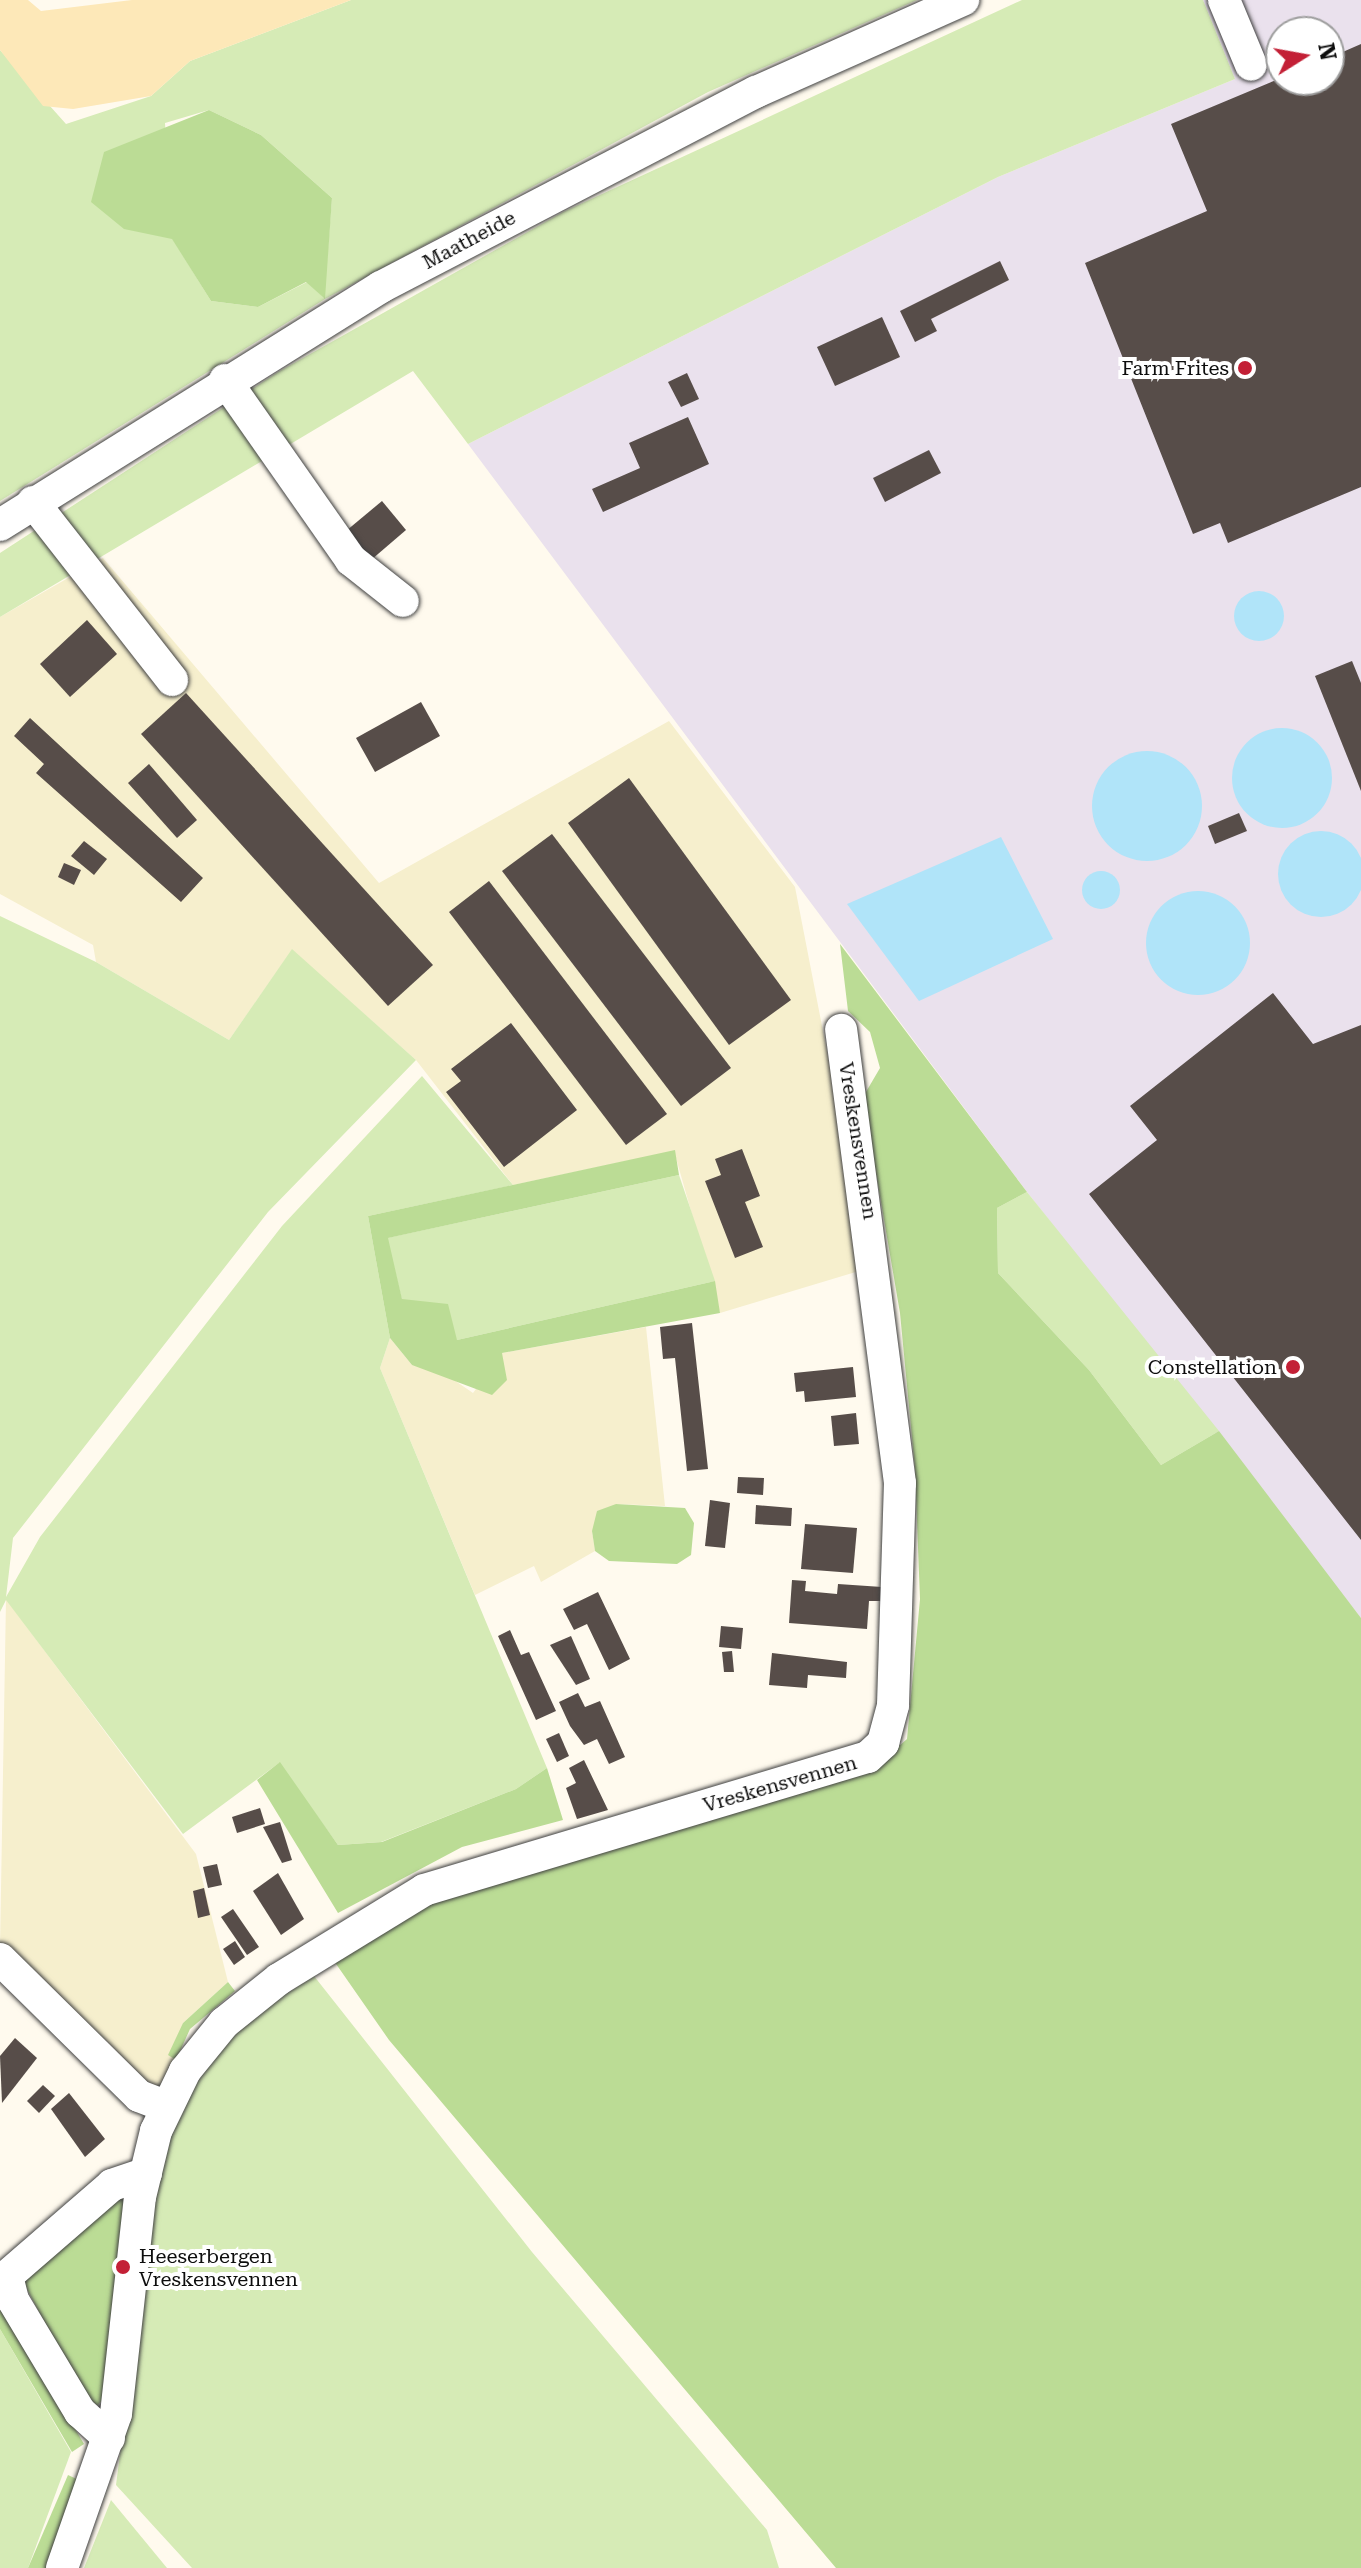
<!DOCTYPE html>
<style>
body{margin:0}
#map{position:relative;width:1361px;height:2568px;overflow:hidden;background:#fffaee;font-family:"Roboto Serif",serif}
div>[style]{position:absolute}
[style*='--x']{left:calc(var(--x)*1px);top:calc(var(--y)*1px);width:calc(var(--w)*1px);rotate:calc(var(--a)*1deg)}
.industrial>*{inset:0;background:#eae1ed}
.farmland>*{inset:0;background:#f6efcd}
.green>*{inset:0;background:#d6ebb6}
.forest>*{inset:0;background:#bbdc95}
.sand>*{inset:0;background:#fde8b8}
.water>*{inset:0;background:#b0e4f9}
.round{border-radius:50%}
.building>*{inset:0;background:#574d49}
.roads{filter:drop-shadow(0 0 2px #404040) drop-shadow(0 0 2px #404040)}
.minor>*{height:32px;margin:-16px;padding:0 16px;transform-origin:16px;border-radius:16px;background:#fff}
.dots>*{width:22px;height:22px;translate:-50% -50%;box-sizing:border-box;border:4px solid #fff;border-radius:50%}
span{translate:-50% -50%;white-space:nowrap;text-align:center;line-height:1.15;-webkit-text-stroke:8px #fff;paint-order:stroke}
.street-label{font-size:20px;color:#0d0d0d}
.poi-label{font-size:20px;color:#0d0d0d}
.right{translate:-100% -50%;text-align:right}
.left{translate:0 -50%;text-align:left}
.north{position:absolute;left:1265px;top:16px;width:80px;height:80px;box-sizing:border-box;background:#fff;border:2px solid #9e9e9e;border-radius:50%;rotate:79deg;font-size:22px;font-weight:700;line-height:32px;text-align:center;color:#0d0d0d}
.north::after{content:'';display:block;margin:auto;width:28px;height:36px;background:#c32036;clip-path:polygon(50% 0,100% 100%,50% 72%,0 100%)}
</style>
<div id="map">
<div class="industrial">
<div style="clip-path:polygon(evenodd,1203px 0,1361px 0,1361px 1618px,1027px 1192px,468px 444px,998px 177px,1235px 79px,1203px 0,1281px 32px,1329px 32px,1329px 80px,1281px 80px,1281px 32px)"></div>
</div>
<div class="farmland">
<div style="clip-path:polygon(103px 558px,379px 883px,669px 721px,795px 887px,869px 1268px,720px 1313px,674px 1151px,513px 1185px,416px 1060px,292px 950px,229px 1040px,96px 962px,93px 945px,0 894px,0 617px)"></div>
<div style="clip-path:polygon(646px 1327px,665px 1506px,616px 1504px,592px 1531px,595px 1551px,541px 1582px,534px 1566px,475px 1595px,380px 1368px,390px 1338px,412px 1365px,438px 1369px,473px 1393px,502px 1353px)"></div>
<div style="clip-path:polygon(6px 1599px,196px 1854px,228px 1982px,183px 2023px,176px 2060px,161px 2086px,154px 2088px,0 1948px)"></div>
</div>
<div class="green">
<div style="clip-path:polygon(evenodd,351px 0,917px 0,708px 92px,325px 299px,0 501px,0 50px,66px 124px,151px 96px,190px 61px,351px 0,209px 110px,261px 135px,332px 198px,324px 298px,307px 282px,258px 307px,211px 301px,172px 238px,165px 123px,209px 110px)"></div>
<div style="clip-path:polygon(1022px 0,1203px 0,1235px 79px,998px 177px,468px 444px,413px 371px,0 617px,0 553px,278px 372px,563px 212px)"></div>
<div style="clip-path:polygon(0 916px,96px 962px,229px 1040px,292px 949px,416px 1060px,268px 1212px,13px 1538px,6px 1597px,40px 1537px,282px 1226px,422px 1076px,513px 1185px,368px 1216px,390px 1338px,380px 1368px,547px 1768px,516px 1789px,381px 1842px,338px 1845px,279px 1763px,183px 1834px,6px 1600px,0 1612px)"></div>
<div style="clip-path:polygon(679px 1175px,715px 1281px,457px 1340px,402px 1300px,387px 1238px)"></div>
<div style="clip-path:polygon(1027px 1192px,1219px 1431px,1161px 1465px,1089px 1370px,998px 1273px,997px 1208px)"></div>
<div style="clip-path:polygon(314px 1976px,532px 2252px,767px 2530px,779px 2568px,192px 2568px,116px 2485px,157px 2172px,179px 2109px,218px 2052px,258px 2012px)"></div>
<div style="clip-path:polygon(0 2329px,71px 2452px,28px 2568px,0 2568px)"></div>
<div style="clip-path:polygon(111px 2500px,167px 2568px,84px 2568px)"></div>
</div>
<div class="forest">
<div style="clip-path:polygon(209px 110px,261px 135px,332px 198px,325px 299px,306px 282px,258px 307px,211px 301px,172px 239px,124px 229px,91px 202px,104px 152px)"></div>
<div style="clip-path:polygon(840px 944px,1027px 1192px,997px 1208px,998px 1273px,1089px 1370px,1161px 1465px,1219px 1431px,1361px 1618px,1361px 2568px,836px 2568px,389px 2040px,334px 1961px,449px 1893px,873px 1769px,907px 1739px,920px 1599px,915px 1469px,900px 1313px,863px 1097px,880px 1068px,870px 1032px,848px 1011px)"></div>
<div style="clip-path:polygon(675px 1150px,679px 1175px,388px 1238px,402px 1299px,448px 1304px,457px 1340px,715px 1281px,720px 1313px,502px 1353px,507px 1380px,492px 1395px,412px 1365px,390px 1338px,368px 1216px)"></div>
<div style="clip-path:polygon(616px 1504px,685px 1508px,694px 1523px,691px 1555px,677px 1564px,609px 1561px,595px 1551px,592px 1531px,597px 1511px)"></div>
<div style="clip-path:polygon(280px 1762px,338px 1845px,382px 1842px,516px 1789px,547px 1768px,563px 1820px,462px 1847px,338px 1913px,257px 1780px)"></div>
<div style="clip-path:polygon(228px 1982px,235px 1991px,190px 2029px,176px 2060px,168px 2055px,183px 2023px)"></div>
<div style="clip-path:polygon(119px 2193px,130px 2199px,106px 2396px,98px 2405px,88px 2404px,21px 2278px)"></div>
<div style="clip-path:polygon(0 2302px,84px 2444px,72px 2452px,0 2329px)"></div>
<div style="clip-path:polygon(68px 2475px,83px 2482px,50px 2568px,28px 2568px)"></div>
</div>
<div class="sand">
<div style="clip-path:polygon(0 0,28px 0,41px 11px,132px 0,351px 0,190px 61px,151px 96px,73px 109px,43px 106px,0 50px)"></div>
</div>
<div class="water">
<div class="round" style="left:1234px;top:591px;width:50px;height:50px"></div>
<div class="round" style="left:1232px;top:728px;width:100px;height:100px"></div>
<div class="round" style="left:1092px;top:751px;width:110px;height:110px"></div>
<div class="round" style="left:1278px;top:831px;width:86px;height:86px"></div>
<div style="clip-path:polygon(1001px 837px,1053px 939px,919px 1001px,847px 904px)"></div>
<div class="round" style="left:1082px;top:871px;width:38px;height:38px"></div>
<div class="round" style="left:1146px;top:891px;width:104px;height:104px"></div>
</div>
<div class="building">
<div style="clip-path:polygon(1361px 44px,1361px 487px,1228px 543px,1220px 523px,1193px 534px,1085px 263px,1207px 211px,1171px 124px,1281px 78px,1329px 80px,1329px 58px)"></div>
<div style="clip-path:polygon(1000px 261px,1009px 280px,931px 319px,937px 331px,915px 342px,900px 311px)"></div>
<div style="clip-path:polygon(882px 317px,900px 357px,835px 386px,817px 347px)"></div>
<div style="clip-path:polygon(687px 373px,699px 399px,681px 407px,668px 382px)"></div>
<div style="clip-path:polygon(688px 417px,709px 464px,603px 512px,592px 489px,640px 468px,629px 443px)"></div>
<div style="clip-path:polygon(929px 450px,941px 473px,885px 502px,873px 478px)"></div>
<div style="clip-path:polygon(382px 501px,406px 530px,371px 560px,346px 531px)"></div>
<div style="clip-path:polygon(87px 620px,117px 654px,70px 697px,40px 664px)"></div>
<div style="clip-path:polygon(1352px 661px,1361px 683px,1361px 791px,1315px 676px)"></div>
<div style="clip-path:polygon(186px 693px,433px 965px,388px 1006px,141px 734px)"></div>
<div style="clip-path:polygon(421px 702px,440px 736px,375px 772px,356px 738px)"></div>
<div style="clip-path:polygon(30px 718px,203px 878px,181px 902px,36px 773px,44px 764px,14px 736px)"></div>
<div style="clip-path:polygon(149px 764px,197px 820px,177px 838px,128px 783px)"></div>
<div style="clip-path:polygon(629px 778px,791px 1000px,729px 1045px,568px 823px)"></div>
<div style="clip-path:polygon(1239px 813px,1247px 831px,1215px 844px,1208px 826px)"></div>
<div style="clip-path:polygon(552px 834px,731px 1068px,681px 1106px,502px 871px)"></div>
<div style="clip-path:polygon(84px 841px,107px 859px,94px 875px,71px 856px)"></div>
<div style="clip-path:polygon(64px 863px,81px 870px,74px 885px,58px 877px)"></div>
<div style="clip-path:polygon(489px 881px,667px 1114px,626px 1145px,449px 912px)"></div>
<div style="clip-path:polygon(1273px 993px,1313px 1044px,1361px 1025px,1361px 1540px,1089px 1194px,1157px 1140px,1130px 1106px)"></div>
<div style="clip-path:polygon(511px 1023px,577px 1110px,504px 1167px,446px 1092px,461px 1081px,451px 1069px)"></div>
<div style="clip-path:polygon(742px 1149px,760px 1196px,745px 1202px,763px 1247px,735px 1258px,705px 1181px,721px 1175px,715px 1159px)"></div>
<div style="clip-path:polygon(692px 1323px,708px 1469px,687px 1471px,675px 1358px,663px 1359px,660px 1327px)"></div>
<div style="clip-path:polygon(853px 1367px,856px 1397px,805px 1402px,804px 1391px,796px 1392px,794px 1373px)"></div>
<div style="clip-path:polygon(856px 1413px,859px 1444px,834px 1446px,831px 1416px)"></div>
<div style="clip-path:polygon(738px 1477px,764px 1478px,763px 1495px,737px 1493px)"></div>
<div style="clip-path:polygon(710px 1500px,730px 1503px,725px 1548px,705px 1546px)"></div>
<div style="clip-path:polygon(756px 1505px,792px 1508px,791px 1526px,755px 1524px)"></div>
<div style="clip-path:polygon(805px 1524px,857px 1528px,853px 1573px,801px 1569px)"></div>
<div style="clip-path:polygon(792px 1580px,806px 1581px,805px 1591px,837px 1594px,838px 1584px,882px 1587px,881px 1601px,869px 1601px,867px 1629px,789px 1623px)"></div>
<div style="clip-path:polygon(598px 1592px,630px 1659px,609px 1670px,587px 1624px,574px 1630px,563px 1609px)"></div>
<div style="clip-path:polygon(721px 1626px,743px 1628px,741px 1649px,719px 1647px)"></div>
<div style="clip-path:polygon(510px 1630px,521px 1655px,529px 1652px,556px 1711px,536px 1720px,498px 1636px)"></div>
<div style="clip-path:polygon(571px 1636px,590px 1679px,576px 1685px,550px 1645px)"></div>
<div style="clip-path:polygon(732px 1651px,734px 1672px,724px 1672px,722px 1652px)"></div>
<div style="clip-path:polygon(772px 1653px,847px 1662px,846px 1678px,808px 1675px,807px 1688px,769px 1685px)"></div>
<div style="clip-path:polygon(578px 1693px,585px 1707px,600px 1701px,625px 1757px,609px 1764px,597px 1739px,584px 1745px,570px 1726px,559px 1702px)"></div>
<div style="clip-path:polygon(559px 1733px,569px 1756px,557px 1762px,546px 1739px)"></div>
<div style="clip-path:polygon(584px 1760px,608px 1810px,577px 1819px,566px 1788px,576px 1783px,569px 1768px)"></div>
<div style="clip-path:polygon(260px 1808px,265px 1824px,237px 1833px,232px 1817px)"></div>
<div style="clip-path:polygon(280px 1822px,292px 1860px,282px 1863px,263px 1827px)"></div>
<div style="clip-path:polygon(217px 1864px,222px 1885px,208px 1888px,203px 1867px)"></div>
<div style="clip-path:polygon(278px 1873px,304px 1919px,281px 1935px,253px 1891px)"></div>
<div style="clip-path:polygon(204px 1888px,210px 1915px,198px 1918px,193px 1891px)"></div>
<div style="clip-path:polygon(233px 1909px,259px 1947px,247px 1955px,221px 1917px)"></div>
<div style="clip-path:polygon(235px 1941px,245px 1957px,234px 1965px,223px 1949px)"></div>
<div style="clip-path:polygon(15px 2038px,37px 2058px,2px 2103px,0 2056px)"></div>
<div style="clip-path:polygon(43px 2085px,55px 2096px,39px 2113px,27px 2101px)"></div>
<div style="clip-path:polygon(69px 2093px,105px 2139px,85px 2157px,51px 2109px)"></div>
</div>
<div class="roads">
<div class="minor">
<div style="--x:1224;--y:0;--w:70;--a:67.4"></div>
<div style="--x:225;--y:380;--w:220;--a:55"></div>
<div style="--x:351;--y:560;--w:66;--a:38.3"></div>
<div style="--x:33;--y:502;--w:226;--a:52"></div>
<div style="--x:0;--y:525;--w:449;--a:-32"></div>
<div style="--x:381;--y:287;--w:423;--a:-27.5"></div>
<div style="--x:756;--y:92;--w:227;--a:-24"></div>
<div style="--x:0;--y:1959;--w:195;--a:44.6"></div>
<div style="--x:139;--y:2096;--w:30;--a:21"></div>
<div style="--x:109;--y:2438;--w:39;--a:-138"></div>
<div style="--x:80;--y:2412;--w:131;--a:-120.9"></div>
<div style="--x:13;--y:2300;--w:25;--a:-104"></div>
<div style="--x:7;--y:2276;--w:139;--a:-40.9"></div>
<div style="--x:112;--y:2185;--w:36;--a:-19"></div>
<div style="--x:62;--y:2568;--w:163;--a:-70.7"></div>
<div style="--x:116;--y:2414;--w:218;--a:-83.7"></div>
<div style="--x:140;--y:2197;--w:68;--a:-76.4"></div>
<div style="--x:156;--y:2131;--w:67;--a:-64.2"></div>
<div style="--x:185;--y:2071;--w:62;--a:-50.9"></div>
<div style="--x:224;--y:2023;--w:70;--a:-38.7"></div>
<div style="--x:279;--y:1979;--w:170;--a:-31.5"></div>
<div style="--x:424;--y:1890;--w:463;--a:-16.7"></div>
<div style="--x:868;--y:1757;--w:21;--a:-43"></div>
<div style="--x:883;--y:1743;--w:39;--a:-75"></div>
<div style="--x:893;--y:1705;--w:222;--a:-88.2"></div>
<div style="--x:900;--y:1483;--w:457;--a:-97.4"></div>
</div>
</div>
<div class="dots">
<div style="left:1245px;top:368px;background:#c32036"></div>
<div style="left:1293px;top:1367px;background:#c32036"></div>
<div style="left:123px;top:2267px;background:#c32036"></div>
</div>
<div class="street-label">
<span style="left:469px;top:240px;rotate:-28deg">Maatheide</span>
<span style="left:858px;top:1141px;rotate:81deg">Vreskensvennen</span>
<span style="left:780px;top:1784px;rotate:-16deg">Vreskensvennen</span>
</div>
<div class="poi-label">
<span class="right" style="left:1229px;top:368px">Farm Frites</span>
<span class="right" style="left:1277px;top:1367px">Constellation</span>
<span class="left" style="left:139px;top:2268px">Heeserbergen<br>Vreskensvennen</span>
</div>
<div class="north">N</div>
</div>
